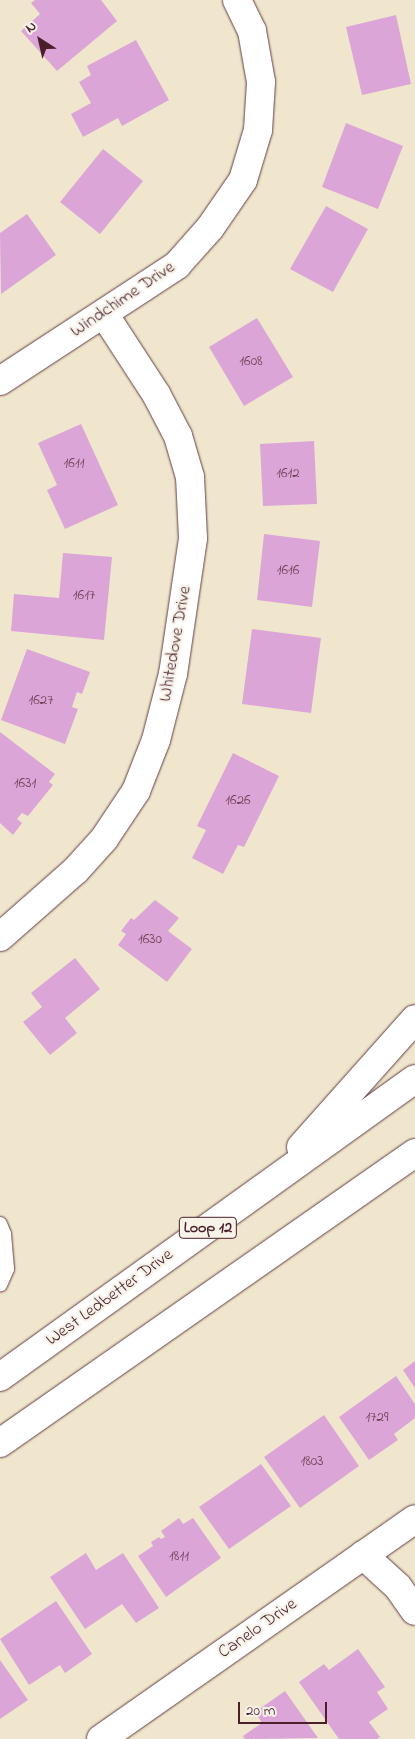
<!DOCTYPE html>
<style>
body{margin:0}
#map{position:relative;width:415px;height:1739px;overflow:hidden;background:#f0e6cd;font-family:"Indie Flower",sans-serif}
div>[style]{position:absolute}
[style*='--x']{left:calc(var(--x)*1px);top:calc(var(--y)*1px);width:calc(var(--w)*1px);rotate:calc(var(--a)*1deg)}
.building>*{inset:0;background:#dba6d7}
.roads{filter:drop-shadow(0 0 1px #633d43) drop-shadow(0 0 1px #633d43)}
.lane>*{height:14px;margin:-7px;padding:0 7px;transform-origin:7px;border-radius:7px;background:#fff}
.street>*{height:28px;margin:-14px;padding:0 14px;transform-origin:14px;border-radius:14px;background:#fff}
.primary>*{height:28px;margin:-14px;padding:0 14px;transform-origin:14px;border-radius:14px;background:#fff}
span{translate:-50% -50%;white-space:nowrap;text-align:center;line-height:1.15;-webkit-text-stroke:4.5px #f7f3e8;paint-order:stroke}
.number-label{font-size:15px;color:#6e4156}
.number-label span{-webkit-text-stroke-width:0}
.shield-label span{padding:1px 4px;background:#f7f3e8;border:1px solid;border-radius:4px;-webkit-text-stroke-width:0}
.shield-label{font-size:16px;color:#4a1f2b;font-weight:700}
.street-label{font-size:18px;color:#4a1f2b}
.north{position:absolute;left:15px;top:15px;width:50px;height:50px;-webkit-text-stroke:4px #f7f3e8;paint-order:stroke;rotate:325deg;font-size:14px;font-weight:700;line-height:20px;text-align:center;color:#4a1f2b}
.north::after{content:'';display:block;margin:auto;width:18px;height:22px;background:#4a1f2b;clip-path:polygon(50% 0,100% 100%,50% 72%,0 100%)}
.scale{position:absolute;left:238px;top:1702px;width:89px;height:22px;box-sizing:border-box;border:2px solid #4a1f2b;border-top:0;padding-left:6px;font-size:15px;line-height:18px;white-space:nowrap;color:#4a1f2b;-webkit-text-stroke:4px #f7f3e8;paint-order:stroke}
</style>
<div id="map">
<div class="building">
<div style="clip-path:polygon(35px 0,101px 0,117px 21px,57px 71px,21px 31px,40px 14px,31px 3px)"></div>
<div style="clip-path:polygon(396px 15px,411px 84px,362px 95px,346px 27px)"></div>
<div style="clip-path:polygon(136px 40px,169px 100px,122px 126px,118px 118px,83px 137px,71px 114px,91px 103px,79px 82px,91px 75px,87px 66px)"></div>
<div style="clip-path:polygon(346px 123px,403px 146px,378px 209px,322px 187px)"></div>
<div style="clip-path:polygon(103px 149px,143px 181px,100px 234px,60px 202px)"></div>
<div style="clip-path:polygon(326px 206px,368px 229px,333px 292px,290px 269px)"></div>
<div style="clip-path:polygon(27px 214px,56px 255px,1px 294px,0 233px)"></div>
<div style="clip-path:polygon(257px 318px,293px 377px,244px 406px,209px 347px)"></div>
<div style="clip-path:polygon(81px 424px,118px 505px,65px 529px,47px 490px,57px 485px,38px 443px)"></div>
<div style="clip-path:polygon(314px 441px,317px 504px,263px 506px,260px 444px)"></div>
<div style="clip-path:polygon(264px 534px,320px 541px,312px 607px,257px 600px)"></div>
<div style="clip-path:polygon(63px 553px,112px 557px,104px 640px,11px 631px,14px 594px,59px 598px)"></div>
<div style="clip-path:polygon(252px 629px,321px 638px,311px 713px,242px 704px)"></div>
<div style="clip-path:polygon(27px 649px,90px 672px,82px 694px,77px 692px,72px 707px,78px 709px,65px 744px,1px 720px)"></div>
<div style="clip-path:polygon(0 732px,55px 774px,49px 782px,53px 785px,28px 816px,22px 813px,17px 819px,22px 823px,13px 835px,0 823px)"></div>
<div style="clip-path:polygon(233px 753px,279px 776px,244px 847px,238px 845px,223px 874px,192px 858px,206px 830px,197px 826px)"></div>
<div style="clip-path:polygon(155px 900px,179px 918px,168px 931px,192px 949px,167px 982px,118px 945px,126px 934px,121px 931px,131px 918px,134px 920px)"></div>
<div style="clip-path:polygon(75px 958px,100px 989px,65px 1018px,77px 1033px,50px 1055px,23px 1022px,42px 1007px,31px 993px)"></div>
<div style="clip-path:polygon(415px 1361px,415px 1388px,403px 1370px)"></div>
<div style="clip-path:polygon(396px 1376px,415px 1404px,415px 1418px,394px 1434px,398px 1440px,369px 1460px,339px 1417px)"></div>
<div style="clip-path:polygon(324px 1415px,359px 1466px,300px 1508px,264px 1457px)"></div>
<div style="clip-path:polygon(261px 1464px,291px 1506px,229px 1549px,199px 1507px)"></div>
<div style="clip-path:polygon(179px 1518px,183px 1524px,193px 1518px,221px 1558px,166px 1597px,138px 1556px,153px 1546px,151px 1542px,159px 1537px,161px 1539px,165px 1537px,161px 1531px)"></div>
<div style="clip-path:polygon(86px 1553px,96px 1570px,123px 1553px,159px 1608px,136px 1623px,122px 1604px,85px 1629px,50px 1577px)"></div>
<div style="clip-path:polygon(56px 1601px,92px 1654px,65px 1673px,60px 1665px,29px 1685px,0 1639px)"></div>
<div style="clip-path:polygon(358px 1649px,385px 1687px,377px 1692px,388px 1709px,369px 1722px,380px 1737px,377px 1739px,339px 1739px,299px 1682px,324px 1664px,329px 1670px)"></div>
<div style="clip-path:polygon(0 1660px,28px 1700px,0 1719px)"></div>
<div style="clip-path:polygon(285px 1691px,318px 1738px,245px 1739px,243px 1736px,262px 1723px,255px 1712px)"></div>
</div>
<div class="roads">
<div class="lane">
<div style="--x:0;--y:1224;--w:11;--a:68"></div>
<div style="--x:4;--y:1234;--w:35;--a:85"></div>
<div style="--x:7;--y:1269;--w:17;--a:114"></div>
</div>
<div class="street">
<div style="--x:0;--y:381;--w:212;--a:-33.2"></div>
<div style="--x:177;--y:265;--w:50;--a:-48.3"></div>
<div style="--x:210;--y:228;--w:58;--a:-55.5"></div>
<div style="--x:243;--y:180;--w:52;--a:-73.3"></div>
<div style="--x:258;--y:130;--w:48;--a:-86.4"></div>
<div style="--x:261;--y:82;--w:52;--a:-100"></div>
<div style="--x:252;--y:31;--w:34;--a:-116"></div>
<div style="--x:0;--y:937;--w:101;--a:-41.4"></div>
<div style="--x:76;--y:870;--w:42;--a:-47.9"></div>
<div style="--x:104;--y:839;--w:58;--a:-56.3"></div>
<div style="--x:136;--y:791;--w:55;--a:-68.6"></div>
<div style="--x:156;--y:740;--w:68;--a:-75.6"></div>
<div style="--x:173;--y:674;--w:137;--a:-81.6"></div>
<div style="--x:193;--y:538;--w:61;--a:-92.8"></div>
<div style="--x:190;--y:477;--w:43;--a:-106.3"></div>
<div style="--x:178;--y:436;--w:47;--a:-117.6"></div>
<div style="--x:156;--y:394;--w:95;--a:-123"></div>
<div style="--x:363;--y:1555;--w:47;--a:42.4"></div>
<div style="--x:398;--y:1587;--w:29;--a:55"></div>
<div style="--x:101;--y:1739;--w:383;--a:-35"></div>
</div>
<div class="primary">
<div style="--x:301;--y:1147;--w:171;--a:-48.3"></div>
<div style="--x:0;--y:1377;--w:511;--a:-35.68"></div>
<div style="--x:0;--y:1443;--w:506;--a:-34.95"></div>
</div>
</div>
<div class="number-label">
<span style="left:251px;top:362px">1608</span>
<span style="left:74px;top:464px">1611</span>
<span style="left:288px;top:474px">1612</span>
<span style="left:288px;top:571px">1616</span>
<span style="left:84px;top:596px">1617</span>
<span style="left:41px;top:701px">1627</span>
<span style="left:25px;top:784px">1631</span>
<span style="left:238px;top:801px">1626</span>
<span style="left:150px;top:940px">1630</span>
<span style="left:377px;top:1418px">1729</span>
<span style="left:312px;top:1462px">1803</span>
<span style="left:179px;top:1557px">1811</span>
</div>
<div class="shield-label">
<span style="left:208px;top:1228px">Loop 12</span>
</div>
<div class="street-label">
<span style="left:123px;top:300px;rotate:-34deg">Windchime Drive</span>
<span style="left:176px;top:644px;rotate:-80deg">Whitedove Drive</span>
<span style="left:110px;top:1298px;rotate:-36deg">West Ledbetter Drive</span>
<span style="left:258px;top:1629px;rotate:-35deg">Canelo Drive</span>
</div>
<div class="north">N</div>
<div class="scale">20 m</div>
</div>
